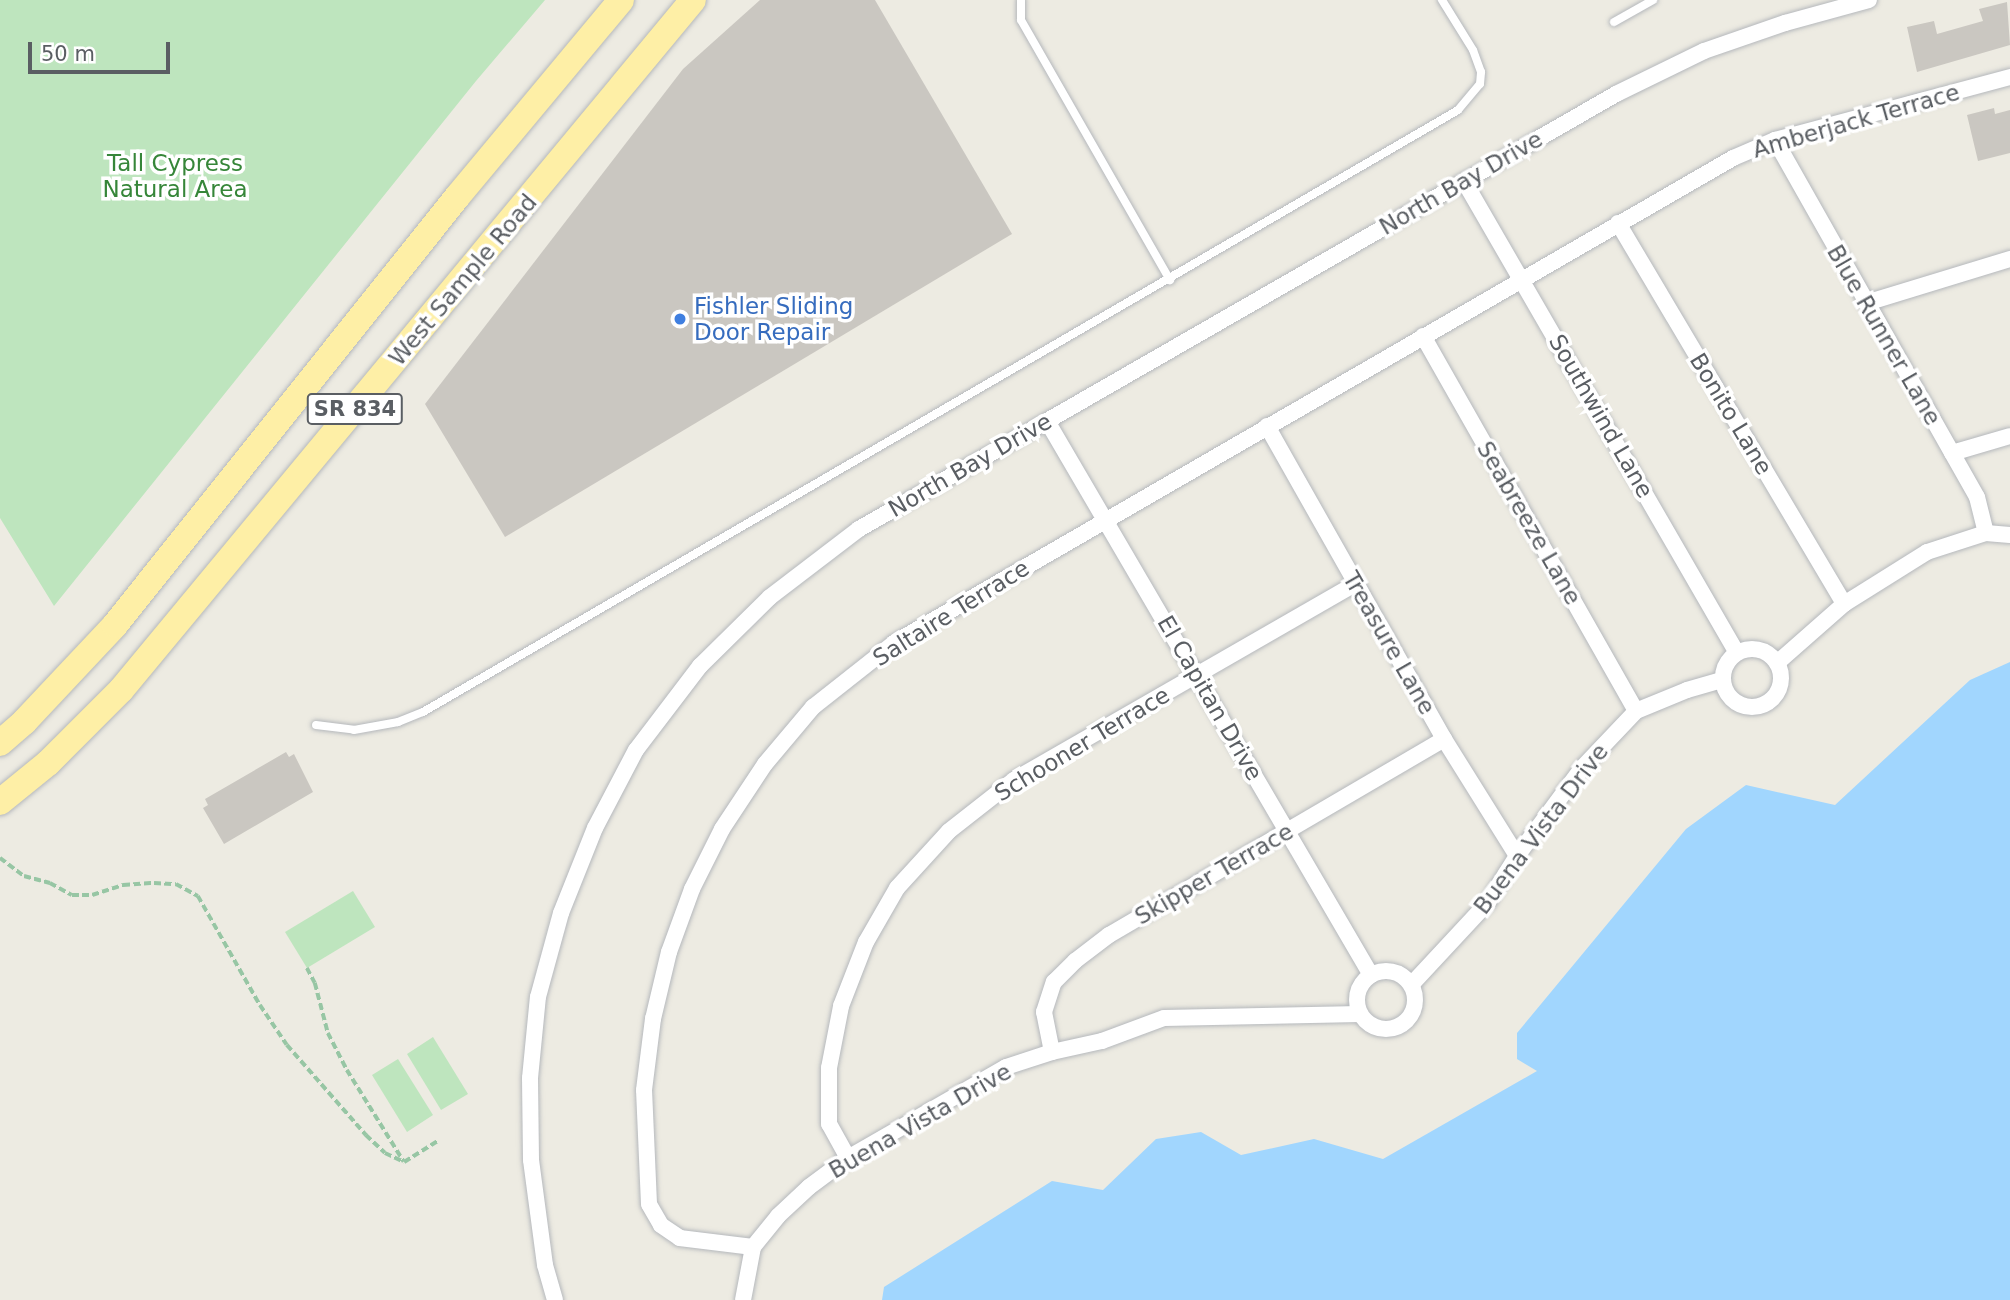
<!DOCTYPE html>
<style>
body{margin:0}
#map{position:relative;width:2010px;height:1300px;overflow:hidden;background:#edebe2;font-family:"DejaVu Sans",sans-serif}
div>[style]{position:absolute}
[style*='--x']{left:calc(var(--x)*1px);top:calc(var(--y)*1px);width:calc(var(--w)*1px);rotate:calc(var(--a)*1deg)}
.green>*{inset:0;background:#bee5be}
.water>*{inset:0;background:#a1d6fe}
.building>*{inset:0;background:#cac7c1}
.path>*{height:3.5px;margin-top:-1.75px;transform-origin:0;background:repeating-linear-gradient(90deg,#97c6a4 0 7px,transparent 0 10.5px)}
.roads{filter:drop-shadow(0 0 2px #b5b8bc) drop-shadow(0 0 2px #b5b8bc)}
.lane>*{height:8px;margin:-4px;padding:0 4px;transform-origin:4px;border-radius:4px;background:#fff}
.street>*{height:16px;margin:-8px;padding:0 8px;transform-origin:8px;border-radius:8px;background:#fff}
.street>.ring{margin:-8px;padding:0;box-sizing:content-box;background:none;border:16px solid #fff;border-radius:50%}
.primary>*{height:26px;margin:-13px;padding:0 13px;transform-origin:13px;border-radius:13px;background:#feefa6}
.dots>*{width:19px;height:19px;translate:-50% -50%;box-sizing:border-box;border:4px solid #fff;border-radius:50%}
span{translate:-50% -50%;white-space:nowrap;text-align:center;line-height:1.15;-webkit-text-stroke:7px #fff;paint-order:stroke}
.shield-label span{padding:2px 5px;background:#fff;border:2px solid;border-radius:5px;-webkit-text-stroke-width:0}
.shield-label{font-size:21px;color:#5a5e63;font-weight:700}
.street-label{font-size:23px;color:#5a5e63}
.park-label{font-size:23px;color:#368639}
.shop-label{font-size:23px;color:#366cbe}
.left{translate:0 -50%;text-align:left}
.scale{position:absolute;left:28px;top:42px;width:142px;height:32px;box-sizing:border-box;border:4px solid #5a5e63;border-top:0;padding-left:9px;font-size:21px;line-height:24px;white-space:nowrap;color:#5a5e63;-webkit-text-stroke:5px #fff;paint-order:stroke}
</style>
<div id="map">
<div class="green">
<div style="clip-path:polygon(0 0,545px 0,476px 81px,54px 606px,0 518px)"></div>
<div style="clip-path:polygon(353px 891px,375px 927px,307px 968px,285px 932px)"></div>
<div style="clip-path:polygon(433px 1037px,468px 1094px,441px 1110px,407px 1054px)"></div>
<div style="clip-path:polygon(398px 1059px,433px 1115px,407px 1132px,372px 1075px)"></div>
</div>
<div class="water">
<div style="clip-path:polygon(2010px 662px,2010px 1300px,882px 1300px,884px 1287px,1052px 1181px,1103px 1190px,1156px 1139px,1201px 1132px,1241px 1155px,1314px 1139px,1383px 1159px,1537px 1071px,1517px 1059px,1517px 1033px,1686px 829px,1746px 785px,1835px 805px,1970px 680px)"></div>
</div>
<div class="building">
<div style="clip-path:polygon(760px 0,875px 0,1012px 234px,505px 537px,425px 404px,683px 69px)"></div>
<div style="clip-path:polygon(2007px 2px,2010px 45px,1917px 72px,1907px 27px,1934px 21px,1937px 34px,1983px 21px,1979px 9px)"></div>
<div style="clip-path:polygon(1994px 108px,1995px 114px,2010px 110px,2010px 153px,1978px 161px,1967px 115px)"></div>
<div style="clip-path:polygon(286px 752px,289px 757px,294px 754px,313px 792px,224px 844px,203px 808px,208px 805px,205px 799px)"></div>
</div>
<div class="path">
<div style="--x:0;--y:858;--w:30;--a:37"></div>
<div style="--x:24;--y:876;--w:27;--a:15"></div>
<div style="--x:50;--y:883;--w:25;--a:29"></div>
<div style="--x:72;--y:895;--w:20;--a:0"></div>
<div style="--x:92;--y:895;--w:33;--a:-18"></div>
<div style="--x:123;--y:885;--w:31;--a:-4"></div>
<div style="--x:154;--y:883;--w:22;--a:3"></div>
<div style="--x:176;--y:884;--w:25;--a:29"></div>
<div style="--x:198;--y:896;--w:125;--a:60.4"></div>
<div style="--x:260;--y:1005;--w:48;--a:56"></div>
<div style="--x:287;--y:1045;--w:120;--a:48.7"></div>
<div style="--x:366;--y:1135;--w:26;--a:43"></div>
<div style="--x:385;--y:1153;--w:21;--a:25"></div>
<div style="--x:307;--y:968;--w:17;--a:62"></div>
<div style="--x:315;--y:983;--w:52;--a:75.4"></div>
<div style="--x:328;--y:1033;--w:42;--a:62.8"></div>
<div style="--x:347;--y:1070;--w:108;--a:58.2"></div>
<div style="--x:404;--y:1162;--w:39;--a:-32"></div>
</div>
<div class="roads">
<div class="lane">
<div style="--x:1021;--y:0;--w:20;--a:90"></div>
<div style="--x:1021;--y:20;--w:300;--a:60.2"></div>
<div style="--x:1614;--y:22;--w:45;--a:-29.4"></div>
<div style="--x:316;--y:725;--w:38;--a:7"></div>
<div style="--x:354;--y:730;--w:45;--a:-10.3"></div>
<div style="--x:398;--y:722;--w:27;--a:-22"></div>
<div style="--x:423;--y:712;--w:1197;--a:-30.18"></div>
<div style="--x:1458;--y:110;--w:34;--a:-50"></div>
<div style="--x:1480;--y:84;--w:12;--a:-85"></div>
<div style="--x:1481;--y:72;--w:23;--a:-110"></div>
<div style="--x:1473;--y:50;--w:59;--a:-121.8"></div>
</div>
<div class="street">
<div style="--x:1775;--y:140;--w:410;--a:60.5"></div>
<div style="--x:1977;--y:497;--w:37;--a:76"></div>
<div style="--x:1464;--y:181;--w:545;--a:59.96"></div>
<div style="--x:1618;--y:223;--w:443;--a:59.3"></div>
<div style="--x:1866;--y:303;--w:151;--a:-17"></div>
<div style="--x:1423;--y:336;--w:431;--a:60.4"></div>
<div style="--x:1047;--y:421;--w:642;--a:59.68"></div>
<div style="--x:1267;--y:426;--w:360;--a:60.5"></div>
<div style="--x:1444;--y:739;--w:138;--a:58"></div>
<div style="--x:1952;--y:453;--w:60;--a:-16.3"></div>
<div class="ring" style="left:1723px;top:649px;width:42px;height:42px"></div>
<div style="--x:1777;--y:663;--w:89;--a:-41.4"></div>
<div style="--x:1844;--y:604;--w:98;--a:-32.1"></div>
<div style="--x:1927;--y:552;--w:62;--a:-17.9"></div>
<div style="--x:1986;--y:533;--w:24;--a:5"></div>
<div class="ring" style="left:1357px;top:971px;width:42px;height:42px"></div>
<div style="--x:1411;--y:985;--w:113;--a:-47.1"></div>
<div style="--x:1488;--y:902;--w:54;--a:-57.8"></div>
<div style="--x:1517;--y:856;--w:109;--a:-53.5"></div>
<div style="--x:1582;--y:768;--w:79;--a:-46.5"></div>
<div style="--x:1636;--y:711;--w:55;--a:-22.4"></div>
<div style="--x:1687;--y:690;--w:37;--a:-16"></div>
<div style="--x:1052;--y:1052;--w:41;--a:-101.3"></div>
<div style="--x:1044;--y:1012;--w:32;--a:-72"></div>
<div style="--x:1054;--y:982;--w:30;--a:-45"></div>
<div style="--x:1075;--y:961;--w:43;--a:-37.4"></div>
<div style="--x:1109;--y:935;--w:388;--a:-30.3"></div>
<div style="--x:848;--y:1158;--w:39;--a:-119"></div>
<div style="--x:829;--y:1124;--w:56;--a:-90"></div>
<div style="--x:829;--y:1068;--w:63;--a:-79"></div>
<div style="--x:841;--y:1006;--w:69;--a:-68.7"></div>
<div style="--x:866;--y:942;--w:62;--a:-60.1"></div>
<div style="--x:897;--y:888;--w:77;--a:-47.6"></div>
<div style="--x:949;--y:831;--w:83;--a:-38.1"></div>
<div style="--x:1014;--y:780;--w:393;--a:-29.9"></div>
<div style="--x:753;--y:1247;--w:74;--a:-173"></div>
<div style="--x:680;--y:1238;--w:23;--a:-146"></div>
<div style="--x:661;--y:1225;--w:24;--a:-120"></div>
<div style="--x:649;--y:1204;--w:114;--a:-92.5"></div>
<div style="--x:644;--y:1090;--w:72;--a:-82.8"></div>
<div style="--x:653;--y:1019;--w:69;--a:-76.6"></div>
<div style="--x:669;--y:952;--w:67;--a:-69.9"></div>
<div style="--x:692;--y:889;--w:67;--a:-63.4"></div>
<div style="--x:722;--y:829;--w:78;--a:-56.5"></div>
<div style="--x:765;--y:764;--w:75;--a:-49.9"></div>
<div style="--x:813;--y:707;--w:103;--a:-38.3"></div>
<div style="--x:894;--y:643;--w:969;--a:-30.03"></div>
<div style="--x:1733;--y:158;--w:46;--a:-23.2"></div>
<div style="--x:1775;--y:140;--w:243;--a:-15"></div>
<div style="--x:555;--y:1300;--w:36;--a:-106"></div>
<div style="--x:545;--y:1265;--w:106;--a:-97.6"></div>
<div style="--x:531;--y:1160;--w:82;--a:-90.7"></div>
<div style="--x:530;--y:1078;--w:81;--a:-84.4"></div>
<div style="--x:538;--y:997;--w:87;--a:-74.7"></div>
<div style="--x:561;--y:913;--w:92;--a:-68.2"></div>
<div style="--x:595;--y:828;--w:88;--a:-62.3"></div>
<div style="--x:636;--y:750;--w:106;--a:-52.7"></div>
<div style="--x:700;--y:666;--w:98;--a:-44.6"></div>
<div style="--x:770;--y:597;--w:112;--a:-37.4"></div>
<div style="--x:859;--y:529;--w:873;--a:-29.88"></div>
<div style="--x:1616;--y:94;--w:98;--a:-26"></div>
<div style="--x:1704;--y:51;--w:86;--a:-19.1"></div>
<div style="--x:1785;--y:23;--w:87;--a:-15.3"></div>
<div style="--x:743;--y:1300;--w:54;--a:-79.3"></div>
<div style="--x:753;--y:1247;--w:40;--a:-51"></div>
<div style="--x:778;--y:1216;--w:42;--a:-43.1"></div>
<div style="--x:809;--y:1187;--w:49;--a:-36.6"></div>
<div style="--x:848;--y:1158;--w:182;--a:-29.9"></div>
<div style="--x:1006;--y:1067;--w:48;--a:-18.1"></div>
<div style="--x:1052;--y:1052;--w:51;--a:-12.4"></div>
<div style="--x:1102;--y:1041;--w:66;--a:-20.4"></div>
<div style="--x:1164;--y:1018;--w:196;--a:-1.2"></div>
</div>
<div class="primary">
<div style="--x:0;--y:743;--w:32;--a:-41"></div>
<div style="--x:24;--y:722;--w:133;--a:-46.8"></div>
<div style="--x:115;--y:625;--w:548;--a:-51.37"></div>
<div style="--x:457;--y:197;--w:256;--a:-50.2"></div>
<div style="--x:0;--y:802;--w:62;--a:-39.1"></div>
<div style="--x:48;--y:763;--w:103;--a:-45"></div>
<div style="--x:121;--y:690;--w:896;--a:-50.34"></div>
</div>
</div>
<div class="dots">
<div style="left:680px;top:319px;background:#3f7fe0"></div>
</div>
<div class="shield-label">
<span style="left:355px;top:409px">SR 834</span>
</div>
<div class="street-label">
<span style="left:1856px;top:121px;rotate:-16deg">Amberjack Terrace</span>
<span style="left:1461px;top:183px;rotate:-30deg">North Bay Drive</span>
<span style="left:463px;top:280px;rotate:-50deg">West Sample Road</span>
<span style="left:1884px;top:335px;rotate:60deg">Blue Runner Lane</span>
<span style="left:1731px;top:414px;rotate:59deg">Bonito Lane</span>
<span style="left:1601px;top:416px;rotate:60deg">Southwind Lane</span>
<span style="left:970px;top:465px;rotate:-30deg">North Bay Drive</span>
<span style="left:1529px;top:523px;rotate:60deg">Seabreeze Lane</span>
<span style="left:951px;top:613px;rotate:-32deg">Saltaire Terrace</span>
<span style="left:1389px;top:643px;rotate:60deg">Treasure Lane</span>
<span style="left:1210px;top:698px;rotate:60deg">El Capitan Drive</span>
<span style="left:1082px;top:744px;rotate:-31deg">Schooner Terrace</span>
<span style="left:1541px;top:829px;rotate:-53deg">Buena Vista Drive</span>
<span style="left:1214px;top:874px;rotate:-30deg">Skipper Terrace</span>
<span style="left:920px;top:1121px;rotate:-30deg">Buena Vista Drive</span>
</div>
<div class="park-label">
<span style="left:175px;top:176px">Tall Cypress<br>Natural Area</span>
</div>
<div class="shop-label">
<span class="left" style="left:694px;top:319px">Fishler Sliding<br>Door Repair</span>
</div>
<div class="scale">50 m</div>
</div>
